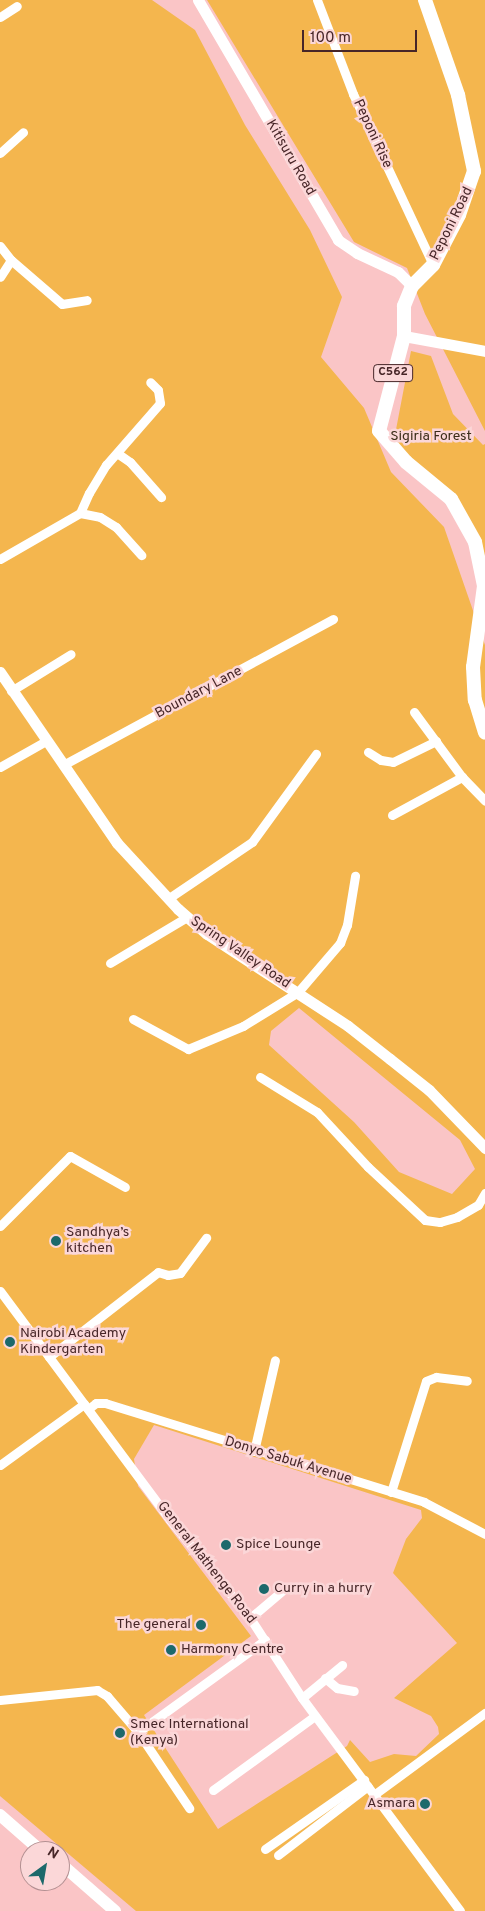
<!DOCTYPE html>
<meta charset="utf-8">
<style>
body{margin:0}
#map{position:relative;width:485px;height:1911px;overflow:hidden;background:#fac5c6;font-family:Overpass,sans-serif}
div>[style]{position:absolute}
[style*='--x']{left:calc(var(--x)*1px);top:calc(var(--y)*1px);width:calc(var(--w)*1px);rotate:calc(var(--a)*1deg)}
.green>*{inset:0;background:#f4b64e}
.minor>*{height:9px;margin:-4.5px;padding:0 4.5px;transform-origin:4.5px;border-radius:4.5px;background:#fff}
.tertiary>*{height:11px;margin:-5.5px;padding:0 5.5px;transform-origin:5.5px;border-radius:5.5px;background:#fff}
.secondary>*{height:12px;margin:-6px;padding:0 6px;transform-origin:6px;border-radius:6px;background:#fff}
.primary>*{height:14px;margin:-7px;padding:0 7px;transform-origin:7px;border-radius:7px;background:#fff}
.dots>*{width:14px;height:14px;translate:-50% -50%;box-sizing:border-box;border:2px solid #fbd7d8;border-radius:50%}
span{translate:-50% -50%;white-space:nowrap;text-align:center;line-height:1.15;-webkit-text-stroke:5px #fbd7d8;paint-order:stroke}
.shield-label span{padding:1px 4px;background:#fbd7d8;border:1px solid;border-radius:4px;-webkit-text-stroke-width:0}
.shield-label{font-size:12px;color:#472628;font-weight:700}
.street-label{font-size:14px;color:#472628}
.park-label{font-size:14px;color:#3b2d19}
.poi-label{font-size:14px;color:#472628}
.left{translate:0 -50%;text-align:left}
.right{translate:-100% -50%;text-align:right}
.north{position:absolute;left:20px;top:1841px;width:50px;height:50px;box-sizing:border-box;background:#fbd7d8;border:1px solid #b39092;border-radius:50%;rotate:32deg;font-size:14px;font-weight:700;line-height:20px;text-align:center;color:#472628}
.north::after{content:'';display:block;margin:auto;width:18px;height:22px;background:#1c696b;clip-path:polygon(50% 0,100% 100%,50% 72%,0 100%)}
.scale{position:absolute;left:302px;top:30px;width:115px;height:22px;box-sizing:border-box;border:2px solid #472628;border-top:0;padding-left:6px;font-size:15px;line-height:18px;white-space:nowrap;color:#472628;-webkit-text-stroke:4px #fbd7d8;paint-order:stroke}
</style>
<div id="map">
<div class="green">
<div style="clip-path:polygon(evenodd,0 0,152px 0,195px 30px,245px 125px,310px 230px,342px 297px,321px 357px,364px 408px,391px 472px,444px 527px,485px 645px,485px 1911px,136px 1911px,0 1796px,0 0,299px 1008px,460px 1140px,475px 1169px,452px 1194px,399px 1172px,354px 1122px,269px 1045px,271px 1031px,299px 1008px,0 0,154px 1425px,421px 1510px,422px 1518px,406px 1539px,393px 1573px,457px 1643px,394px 1698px,431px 1716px,438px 1727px,439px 1734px,416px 1756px,394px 1754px,370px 1762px,350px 1740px,347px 1746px,218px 1829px,144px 1715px,251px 1636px,138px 1486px,134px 1459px,154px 1425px)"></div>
<div style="clip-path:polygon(207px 0,485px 0,485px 431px,425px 314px,407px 268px,354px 242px)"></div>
<div style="clip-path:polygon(411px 351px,431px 356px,453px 414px,483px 445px,485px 444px,485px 563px,480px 538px,407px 458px,394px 440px)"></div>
</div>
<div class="minor">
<div style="--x:317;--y:0;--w:101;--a:69"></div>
<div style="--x:353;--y:94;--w:189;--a:64.9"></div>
<div style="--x:0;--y:17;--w:20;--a:-33"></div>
<div style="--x:0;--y:153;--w:31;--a:-42"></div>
<div style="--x:0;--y:246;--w:18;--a:52"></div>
<div style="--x:11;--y:260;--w:20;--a:123"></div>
<div style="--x:11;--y:260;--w:67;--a:40.8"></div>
<div style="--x:62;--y:304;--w:25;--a:-9"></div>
<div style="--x:117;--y:453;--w:16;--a:35"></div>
<div style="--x:130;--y:462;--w:47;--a:48.5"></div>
<div style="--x:80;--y:513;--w:22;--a:-66"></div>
<div style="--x:89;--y:493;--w:33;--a:-59"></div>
<div style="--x:106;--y:465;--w:82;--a:-48.9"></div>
<div style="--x:160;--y:403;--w:13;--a:-99"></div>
<div style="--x:158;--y:390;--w:11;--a:-135"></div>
<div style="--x:0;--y:559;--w:92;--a:-29.9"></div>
<div style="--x:80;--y:513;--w:20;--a:11"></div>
<div style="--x:100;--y:517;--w:19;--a:32"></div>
<div style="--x:116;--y:527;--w:38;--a:48"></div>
<div style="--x:11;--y:691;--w:70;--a:-31.7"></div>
<div style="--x:414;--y:712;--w:81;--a:53.6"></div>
<div style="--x:462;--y:777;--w:33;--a:46"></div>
<div style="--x:368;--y:752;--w:15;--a:32"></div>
<div style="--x:381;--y:760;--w:12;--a:9"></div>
<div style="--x:393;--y:762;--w:48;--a:-26"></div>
<div style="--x:63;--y:765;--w:307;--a:-28.4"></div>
<div style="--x:0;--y:767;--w:53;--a:-29.5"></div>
<div style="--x:392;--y:815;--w:80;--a:-28.5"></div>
<div style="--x:169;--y:898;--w:100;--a:-34"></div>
<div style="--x:252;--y:842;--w:109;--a:-54"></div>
<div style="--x:110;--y:963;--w:90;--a:-30.9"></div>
<div style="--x:133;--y:1019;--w:63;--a:28.6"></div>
<div style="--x:188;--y:1049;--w:60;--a:-22.7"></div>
<div style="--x:243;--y:1026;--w:65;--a:-31.7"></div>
<div style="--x:298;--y:992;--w:65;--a:-49.4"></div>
<div style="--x:340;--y:943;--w:19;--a:-69"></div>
<div style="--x:347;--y:925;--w:50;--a:-80.7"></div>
<div style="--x:260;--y:1077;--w:67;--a:31.6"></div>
<div style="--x:317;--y:1112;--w:75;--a:47.2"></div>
<div style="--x:368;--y:1167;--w:78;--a:42.9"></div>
<div style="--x:425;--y:1220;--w:15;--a:8"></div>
<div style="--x:440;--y:1222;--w:18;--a:-16"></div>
<div style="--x:457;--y:1217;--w:24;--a:-30"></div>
<div style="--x:478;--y:1205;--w:14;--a:-60"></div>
<div style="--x:0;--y:1226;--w:99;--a:-45"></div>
<div style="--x:70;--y:1156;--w:63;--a:29.4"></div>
<div style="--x:0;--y:1291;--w:285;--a:53.4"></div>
<div style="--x:170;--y:1520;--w:127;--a:50.8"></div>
<div style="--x:250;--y:1618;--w:95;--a:57"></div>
<div style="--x:302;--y:1698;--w:265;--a:53.4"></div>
<div style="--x:49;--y:1357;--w:138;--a:-37.9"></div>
<div style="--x:158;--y:1272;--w:10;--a:17"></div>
<div style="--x:168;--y:1275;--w:12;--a:-9"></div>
<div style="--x:180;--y:1273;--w:44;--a:-53.4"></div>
<div style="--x:88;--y:1409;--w:10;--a:-37"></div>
<div style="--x:96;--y:1403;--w:9;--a:0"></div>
<div style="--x:105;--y:1403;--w:334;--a:17.2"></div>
<div style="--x:424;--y:1502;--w:69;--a:27.7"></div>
<div style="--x:254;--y:1451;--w:93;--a:-77"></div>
<div style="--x:0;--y:1465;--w:104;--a:-36"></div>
<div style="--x:391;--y:1492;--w:116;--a:-72.5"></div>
<div style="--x:426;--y:1381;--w:11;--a:-22"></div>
<div style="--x:436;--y:1377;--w:31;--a:7"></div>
<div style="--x:250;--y:1618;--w:42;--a:-40.2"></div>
<div style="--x:325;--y:1678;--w:16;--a:40"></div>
<div style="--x:337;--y:1688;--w:17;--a:10"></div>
<div style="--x:302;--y:1698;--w:52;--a:-39.5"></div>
<div style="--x:0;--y:1700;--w:98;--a:-5.9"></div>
<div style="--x:97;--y:1690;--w:12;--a:31"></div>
<div style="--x:107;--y:1696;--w:48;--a:49.3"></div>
<div style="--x:138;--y:1732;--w:157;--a:-35.9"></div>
<div style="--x:138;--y:1732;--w:92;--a:56.1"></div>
<div style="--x:213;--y:1790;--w:126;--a:-36"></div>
<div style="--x:375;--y:1794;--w:137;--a:-36.4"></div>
<div style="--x:265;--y:1849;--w:121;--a:-34.9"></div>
<div style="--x:278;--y:1855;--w:113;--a:-37.5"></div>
</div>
<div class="tertiary">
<div style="--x:198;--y:0;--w:278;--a:59.7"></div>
<div style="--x:338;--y:240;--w:23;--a:34"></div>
<div style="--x:357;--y:253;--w:45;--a:24.9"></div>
<div style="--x:398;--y:272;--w:20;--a:45"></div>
<div style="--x:404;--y:336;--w:82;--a:10.5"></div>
<div style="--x:0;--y:672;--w:207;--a:55.6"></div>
<div style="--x:117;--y:843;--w:90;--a:47.3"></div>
<div style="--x:178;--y:909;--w:38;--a:41"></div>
<div style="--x:207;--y:934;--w:168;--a:33.1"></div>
<div style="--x:348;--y:1026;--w:53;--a:38.2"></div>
<div style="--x:390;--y:1059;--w:50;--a:38.5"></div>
<div style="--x:429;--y:1090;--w:81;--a:46"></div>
</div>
<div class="secondary">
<div style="--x:0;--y:1815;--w:55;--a:41.3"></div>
<div style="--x:60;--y:1863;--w:73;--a:41.1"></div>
</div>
<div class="primary">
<div style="--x:425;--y:0;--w:101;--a:70.8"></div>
<div style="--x:458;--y:95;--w:78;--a:78.1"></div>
<div style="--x:474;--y:171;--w:46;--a:108.8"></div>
<div style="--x:459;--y:215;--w:56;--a:117.5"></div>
<div style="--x:433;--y:265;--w:30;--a:135"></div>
<div style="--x:412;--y:286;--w:22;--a:112"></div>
<div style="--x:404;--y:306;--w:30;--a:90"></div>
<div style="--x:404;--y:336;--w:98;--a:104.7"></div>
<div style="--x:379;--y:431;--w:41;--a:48.9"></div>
<div style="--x:406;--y:462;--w:58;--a:39.4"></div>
<div style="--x:451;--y:499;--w:49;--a:60.8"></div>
<div style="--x:475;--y:542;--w:45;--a:78.4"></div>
<div style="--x:484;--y:586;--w:82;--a:97.7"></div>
<div style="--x:473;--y:667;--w:33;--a:87"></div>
<div style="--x:475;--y:700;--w:34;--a:73"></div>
</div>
<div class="dots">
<div style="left:56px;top:1241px;background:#1c696b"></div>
<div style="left:10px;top:1342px;background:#1c696b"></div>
<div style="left:226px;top:1545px;background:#1c696b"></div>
<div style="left:264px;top:1589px;background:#1c696b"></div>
<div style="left:201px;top:1625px;background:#1c696b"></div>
<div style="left:171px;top:1650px;background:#1c696b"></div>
<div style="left:120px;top:1733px;background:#1c696b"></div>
<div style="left:425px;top:1804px;background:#1c696b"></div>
</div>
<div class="shield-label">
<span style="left:393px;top:373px">C562</span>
</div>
<div class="street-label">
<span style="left:372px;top:134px;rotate:65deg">Peponi Rise</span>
<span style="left:290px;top:158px;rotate:60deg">Kitisuru Road</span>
<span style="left:452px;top:224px;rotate:-64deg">Peponi Road</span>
<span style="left:199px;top:693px;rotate:-28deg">Boundary Lane</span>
<span style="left:240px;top:953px;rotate:34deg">Spring Valley Road</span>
<span style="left:288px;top:1461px;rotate:17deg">Donyo Sabuk Avenue</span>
<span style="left:206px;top:1563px;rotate:52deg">General Mathenge Road</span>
</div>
<div class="park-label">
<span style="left:431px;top:437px">Sigiria Forest</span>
</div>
<div class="poi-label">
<span class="left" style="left:66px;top:1241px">Sandhya’s<br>kitchen</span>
<span class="left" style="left:20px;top:1342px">Nairobi Academy<br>Kindergarten</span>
<span class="left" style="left:236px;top:1545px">Spice Lounge</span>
<span class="left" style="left:274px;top:1589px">Curry in a hurry</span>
<span class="right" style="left:191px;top:1625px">The general</span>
<span class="left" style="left:181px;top:1650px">Harmony Centre</span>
<span class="left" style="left:130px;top:1733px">Smec International<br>(Kenya)</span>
<span class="right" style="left:415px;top:1804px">Asmara</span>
</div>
<div class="north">N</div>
<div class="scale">100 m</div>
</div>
